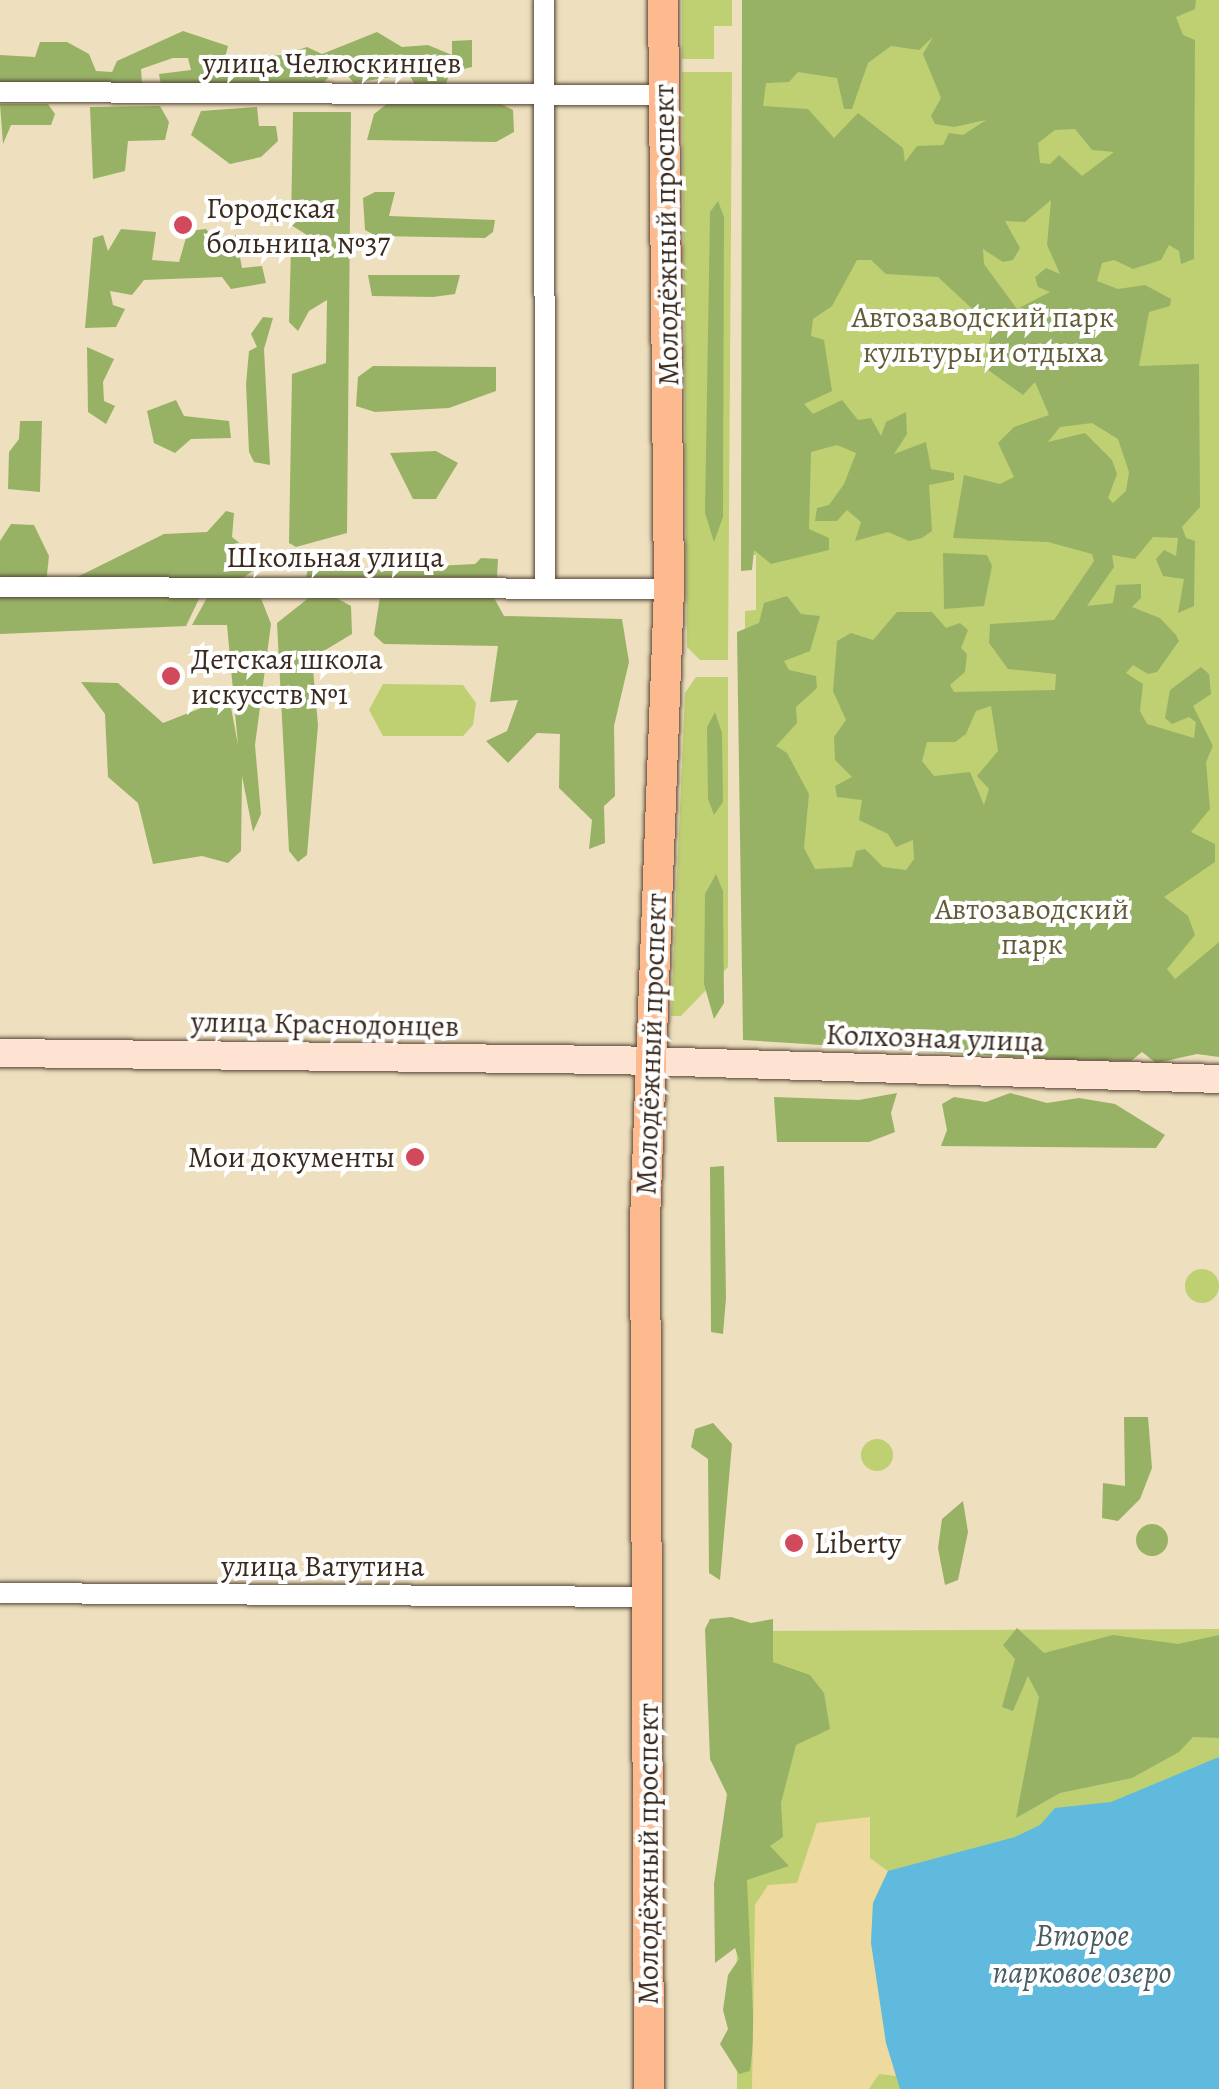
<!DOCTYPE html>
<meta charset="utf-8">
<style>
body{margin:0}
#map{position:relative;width:1219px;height:2089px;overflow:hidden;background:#eedfbe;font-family:Alegreya,serif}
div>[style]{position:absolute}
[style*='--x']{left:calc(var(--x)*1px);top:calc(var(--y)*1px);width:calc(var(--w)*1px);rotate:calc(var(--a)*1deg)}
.green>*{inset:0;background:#bfd073}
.round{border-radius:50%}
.forest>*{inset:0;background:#97b265}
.sand>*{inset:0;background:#eeda9e}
.water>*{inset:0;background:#60badd}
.roads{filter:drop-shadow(0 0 2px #564536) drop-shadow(0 0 2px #564536)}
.street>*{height:20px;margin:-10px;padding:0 10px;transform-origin:10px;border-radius:10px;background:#fff}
.secondary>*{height:28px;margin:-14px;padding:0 14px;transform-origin:14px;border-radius:14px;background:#fee3d2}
.primary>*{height:30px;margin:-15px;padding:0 15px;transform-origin:15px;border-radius:15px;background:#fcba8e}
.dots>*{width:28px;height:28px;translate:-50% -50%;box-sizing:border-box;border:5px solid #fff;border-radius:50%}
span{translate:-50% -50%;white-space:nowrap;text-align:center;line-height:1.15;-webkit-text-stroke:8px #fff;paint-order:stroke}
.street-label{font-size:30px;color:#3b2a1e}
.poi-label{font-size:30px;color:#3b2a1e}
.left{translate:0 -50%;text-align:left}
.right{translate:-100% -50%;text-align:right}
.park-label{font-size:30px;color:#635c38}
.water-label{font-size:32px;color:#485c61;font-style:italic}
</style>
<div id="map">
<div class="green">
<div style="clip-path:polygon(682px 0,732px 0,732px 26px,714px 26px,714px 59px,682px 59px)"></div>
<div style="clip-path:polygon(748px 0,1219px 0,1219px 1049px,745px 1035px,745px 611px,756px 610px,756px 555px,746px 555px)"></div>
<div style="clip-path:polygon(682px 72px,732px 72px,728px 660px,700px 660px,687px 647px)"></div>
<div style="clip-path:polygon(696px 677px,728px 677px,728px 967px,681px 1016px,671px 1016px,685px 693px)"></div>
<div style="clip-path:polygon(383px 684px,463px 685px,476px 703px,473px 725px,463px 736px,383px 736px,369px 710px)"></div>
<div class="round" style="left:1185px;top:1269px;width:34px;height:34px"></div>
<div class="round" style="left:861px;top:1439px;width:32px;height:32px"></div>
<div style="clip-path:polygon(1219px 1629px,1219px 2089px,737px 2089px,736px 1631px)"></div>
</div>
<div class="forest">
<div style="clip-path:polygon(evenodd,742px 0,1196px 0,1195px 9px,1176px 17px,1183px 35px,1195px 40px,1194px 259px,1181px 264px,1179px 251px,1169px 245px,1161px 260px,1133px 269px,1114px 260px,1102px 263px,1097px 281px,1118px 289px,1145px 285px,1171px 299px,1170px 306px,1149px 312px,1139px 366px,1199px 364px,1200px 507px,1182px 527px,1186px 538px,1195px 541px,1194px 606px,1178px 613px,1184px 579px,1163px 576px,1156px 559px,1164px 550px,1176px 556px,1178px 538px,1153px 537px,1135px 559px,1112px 555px,1114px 567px,1087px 606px,1113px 603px,1116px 585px,1141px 584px,1141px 598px,1132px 607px,1160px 618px,1176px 635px,1179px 641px,1157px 672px,1148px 674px,1133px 665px,1126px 673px,1143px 684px,1140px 711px,1147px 724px,1194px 738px,1196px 722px,1189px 717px,1172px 724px,1165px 718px,1170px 690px,1201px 667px,1209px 674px,1211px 694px,1193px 706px,1213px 746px,1206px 762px,1210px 809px,1191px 832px,1215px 844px,1215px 862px,1164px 897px,1188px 916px,1195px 935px,1167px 969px,1175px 979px,1219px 942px,1219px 1057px,1197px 1054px,1156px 1063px,1142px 1052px,1131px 1061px,1063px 1060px,743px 1040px,737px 632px,759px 623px,764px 603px,787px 596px,801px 614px,820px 616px,810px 651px,784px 661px,789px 670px,816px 676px,817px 688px,796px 707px,797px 723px,776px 746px,787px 753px,809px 794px,804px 848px,815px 869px,852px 867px,856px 851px,865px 849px,883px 867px,906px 870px,914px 859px,913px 840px,896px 847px,888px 834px,859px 820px,862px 800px,837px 797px,835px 786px,852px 777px,835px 760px,834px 737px,846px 720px,833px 691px,837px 641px,851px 633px,873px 640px,897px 612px,932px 612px,946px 628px,960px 623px,968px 630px,961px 648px,967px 654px,965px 672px,950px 685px,954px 692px,1055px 690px,1056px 674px,1008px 669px,989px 643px,990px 624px,1054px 620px,1094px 561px,1092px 554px,1048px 542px,953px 538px,964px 475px,1000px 484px,1014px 477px,998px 443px,1014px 427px,1049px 415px,1035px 382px,1023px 395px,984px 367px,993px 324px,989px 316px,980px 316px,938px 277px,886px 274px,871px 260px,857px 260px,832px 306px,813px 319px,811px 336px,824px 340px,832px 391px,804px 404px,813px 414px,842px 400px,858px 420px,871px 418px,881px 436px,886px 422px,906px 412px,907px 434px,894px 454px,926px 442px,931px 469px,954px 473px,954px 480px,929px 485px,932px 531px,922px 538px,909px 541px,888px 532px,855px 541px,861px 522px,847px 510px,837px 521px,815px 521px,817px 508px,829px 505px,844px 484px,856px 453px,837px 445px,811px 452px,809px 529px,829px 538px,829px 550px,771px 564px,754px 550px,752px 570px,741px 571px,742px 0,933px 37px,923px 54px,941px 98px,931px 116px,935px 124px,954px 127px,986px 120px,963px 135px,949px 133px,943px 145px,917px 146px,905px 162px,903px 148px,858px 113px,834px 138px,808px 109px,763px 106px,766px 83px,789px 82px,798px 72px,837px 78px,844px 109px,852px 109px,868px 63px,891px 46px,919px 50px,933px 37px,742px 0,1075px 129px,1092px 150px,1114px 152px,1082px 176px,1059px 155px,1050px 164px,1040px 163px,1038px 143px,1055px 130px,1075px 129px,742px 0,1051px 200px,1047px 245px,1060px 274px,1046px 268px,1035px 277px,1038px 287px,1050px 292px,1017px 309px,984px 264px,983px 249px,1003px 262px,1013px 260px,1020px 248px,1005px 221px,1025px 222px,1051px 200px,742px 0,1092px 423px,1118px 439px,1129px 472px,1126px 491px,1113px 503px,1108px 498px,1117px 474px,1112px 460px,1085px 433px,1048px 442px,1060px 427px,1092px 423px,742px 0,991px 706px,998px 751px,977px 776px,989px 789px,984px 805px,970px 772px,934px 776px,922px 761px,927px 742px,955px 742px,966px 734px,976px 711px,991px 706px)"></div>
<div style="clip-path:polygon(183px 31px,228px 46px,223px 66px,230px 67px,231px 57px,283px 55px,307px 47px,322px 54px,377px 32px,402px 47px,428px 45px,452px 55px,452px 41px,472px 40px,472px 67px,450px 72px,446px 84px,415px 85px,409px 74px,354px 83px,348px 76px,330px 76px,322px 84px,161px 85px,159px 74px,191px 70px,188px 58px,173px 58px,141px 69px,142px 84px,0 83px,0 55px,35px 57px,40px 42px,67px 42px,89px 54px,96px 71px,112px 72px,117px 61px)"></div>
<div style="clip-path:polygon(392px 100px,495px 101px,513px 110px,514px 132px,496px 142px,367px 140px,374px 114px)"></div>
<div style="clip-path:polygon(0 104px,48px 104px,55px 114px,51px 125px,11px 125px,3px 144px)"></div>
<div style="clip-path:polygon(160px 106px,169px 122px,165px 140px,128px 141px,125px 171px,93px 179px,90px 107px)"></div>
<div style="clip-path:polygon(257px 107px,259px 126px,276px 126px,278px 141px,261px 157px,230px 164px,191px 135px,201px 111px)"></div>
<div style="clip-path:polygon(293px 112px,351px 112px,347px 533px,296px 547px,289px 543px,292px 374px,326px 363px,327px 300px,309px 311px,298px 331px,289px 322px,291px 249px,315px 240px,291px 225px)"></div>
<div style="clip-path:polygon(375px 192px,395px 192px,389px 216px,495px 220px,493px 232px,485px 238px,376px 236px,365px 230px,363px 198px)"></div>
<div style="clip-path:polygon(718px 201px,724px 217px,723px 517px,714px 542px,705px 513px,710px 212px)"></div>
<div style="clip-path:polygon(121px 229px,156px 232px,152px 260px,179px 262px,188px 231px,206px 229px,219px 246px,236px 235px,242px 268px,262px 266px,266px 283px,231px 289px,222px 277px,144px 280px,132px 295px,110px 291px,113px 305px,125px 309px,116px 327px,85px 328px,93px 238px,103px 235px,108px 251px)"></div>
<div style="clip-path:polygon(368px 275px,460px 275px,455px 294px,433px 297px,372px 296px)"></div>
<div style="clip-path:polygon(263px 317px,273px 318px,264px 349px,270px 465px,254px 462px,249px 452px,246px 384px,249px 351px,257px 347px,251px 334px)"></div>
<div style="clip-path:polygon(87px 347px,114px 359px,103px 382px,104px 401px,115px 406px,106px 424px,88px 412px)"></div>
<div style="clip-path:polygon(373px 366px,496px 367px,496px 391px,449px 408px,375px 412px,356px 406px,358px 377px)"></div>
<div style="clip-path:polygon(176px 400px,184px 416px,229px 421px,231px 438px,191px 439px,175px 453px,154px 443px,147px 411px)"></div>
<div style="clip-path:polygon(20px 421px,42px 421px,40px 492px,8px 489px,9px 452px,19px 439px)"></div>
<div style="clip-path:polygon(436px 451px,458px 463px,436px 499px,413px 499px,390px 453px)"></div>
<div style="clip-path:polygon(226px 511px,234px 513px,232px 537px,264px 563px,240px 580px,209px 578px,186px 626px,0 634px,0 541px,11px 524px,34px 525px,49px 556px,45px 593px,164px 534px,207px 532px)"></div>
<div style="clip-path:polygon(943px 553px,987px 555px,992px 566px,984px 606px,944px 609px)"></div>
<div style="clip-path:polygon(481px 558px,498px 559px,497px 577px,306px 577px,310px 562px,357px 570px,475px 564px)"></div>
<div style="clip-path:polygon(320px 589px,351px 606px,352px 634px,312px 658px,318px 725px,307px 855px,298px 862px,289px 851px,277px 623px)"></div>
<div style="clip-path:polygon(381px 590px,493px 596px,504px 616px,622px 619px,629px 662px,614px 726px,615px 796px,604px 806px,605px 843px,589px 849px,592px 820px,559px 788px,560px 734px,537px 733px,508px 763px,486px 741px,507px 731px,518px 700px,490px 702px,498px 646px,384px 644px,374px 635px)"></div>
<div style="clip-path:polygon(259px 593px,271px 624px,255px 745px,261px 814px,253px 832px,242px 776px,241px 851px,228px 863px,202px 856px,153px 864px,138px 803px,108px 777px,105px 714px,81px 682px,118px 683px,163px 723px,229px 697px,238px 745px,227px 625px,192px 625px,209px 594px)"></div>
<div style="clip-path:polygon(715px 712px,722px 733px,723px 802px,714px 815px,708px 799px,707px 727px)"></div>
<div style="clip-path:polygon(716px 874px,723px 891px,724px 1003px,714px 1019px,704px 984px,705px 894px)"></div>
<div style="clip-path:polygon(897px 1093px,891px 1113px,895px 1132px,869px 1142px,777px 1142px,774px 1097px,859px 1100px)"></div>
<div style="clip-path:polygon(1010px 1093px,1047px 1103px,1079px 1098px,1115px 1104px,1165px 1135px,1156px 1148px,941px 1146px,947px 1130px,942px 1104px,954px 1097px,986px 1102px)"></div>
<div style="clip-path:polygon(724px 1166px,726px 1298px,723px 1334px,711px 1332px,710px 1167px)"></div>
<div style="clip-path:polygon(1124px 1417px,1148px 1417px,1152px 1468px,1140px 1499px,1118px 1521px,1102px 1518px,1103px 1483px,1125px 1486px)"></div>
<div style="clip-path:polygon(713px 1423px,732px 1444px,720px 1580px,709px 1573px,708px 1459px,691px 1447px,695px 1429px)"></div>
<div style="clip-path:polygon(963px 1501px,968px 1532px,958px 1580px,945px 1585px,938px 1548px,942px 1519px)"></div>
<div class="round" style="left:1136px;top:1524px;width:32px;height:32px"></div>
<div style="clip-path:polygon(731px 1617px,751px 1623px,773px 1619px,773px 1662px,810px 1675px,824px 1693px,830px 1729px,796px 1745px,781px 1803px,783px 1837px,770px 1846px,789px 1866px,747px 1880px,754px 2035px,750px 2071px,739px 2074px,720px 2044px,728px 2029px,723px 2010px,728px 1975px,739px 1959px,735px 1948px,715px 1963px,714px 1884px,727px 1794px,710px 1759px,705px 1629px,710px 1619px)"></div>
<div style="clip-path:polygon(1017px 1628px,1044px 1653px,1113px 1635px,1178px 1644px,1219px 1635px,1219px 1738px,1193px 1737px,1179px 1752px,1132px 1778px,1060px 1793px,1016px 1818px,1039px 1697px,1028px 1676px,1013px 1711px,1002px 1707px,1015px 1659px,1003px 1645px)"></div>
</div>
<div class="sand">
<div style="clip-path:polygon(870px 1817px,870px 1858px,888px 1871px,873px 1903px,871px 1943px,896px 2076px,879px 2074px,869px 2089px,752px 2089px,755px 1905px,768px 1885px,797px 1883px,817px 1823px)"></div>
</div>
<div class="water">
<div style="clip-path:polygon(1219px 1757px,1219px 2089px,900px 2089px,886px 2043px,871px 1943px,873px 1903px,888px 1871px,1015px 1837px,1040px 1825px,1055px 1808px,1111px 1802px)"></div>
</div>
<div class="roads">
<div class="street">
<div style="--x:544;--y:0;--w:588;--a:89.9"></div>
<div style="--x:0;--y:92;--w:663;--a:0.26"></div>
<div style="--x:0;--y:587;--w:669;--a:0.17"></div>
<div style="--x:0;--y:1593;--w:647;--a:0.35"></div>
</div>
<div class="secondary">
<div style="--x:0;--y:1053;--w:615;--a:0.65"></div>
<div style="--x:615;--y:1060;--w:604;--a:1.8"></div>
</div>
<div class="primary">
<div style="--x:649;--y:2089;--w:869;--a:-90.26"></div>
<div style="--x:645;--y:1220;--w:631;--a:-87.82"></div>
<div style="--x:669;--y:589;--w:589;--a:-90.58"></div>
</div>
</div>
<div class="dots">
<div style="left:183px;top:225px;background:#d1495b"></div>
<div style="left:171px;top:676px;background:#d1495b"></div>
<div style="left:415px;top:1157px;background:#d1495b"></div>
<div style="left:794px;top:1543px;background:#d1495b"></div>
</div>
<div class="street-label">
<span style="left:332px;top:63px">улица Челюскинцев</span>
<span style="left:666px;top:235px;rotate:-91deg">Молодёжный проспект</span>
<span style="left:335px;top:557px">Школьная улица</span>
<span style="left:325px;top:1024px;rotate:1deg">улица Краснодонцев</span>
<span style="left:935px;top:1038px;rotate:2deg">Колхозная улица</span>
<span style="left:651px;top:1044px;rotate:-88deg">Молодёжный проспект</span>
<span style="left:323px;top:1566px">улица Ватутина</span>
<span style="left:648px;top:1854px;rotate:-90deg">Молодёжный проспект</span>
</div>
<div class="poi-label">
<span class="left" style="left:206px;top:225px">Городская<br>больница №37</span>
<span class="left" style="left:191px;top:676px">Детская школа<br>искусств №1</span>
<span class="right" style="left:395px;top:1157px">Мои документы</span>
<span class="left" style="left:814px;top:1543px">Liberty</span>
</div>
<div class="park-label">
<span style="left:983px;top:334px">Автозаводский парк<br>культуры и отдыха</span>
<span style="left:1032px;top:926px">Автозаводский<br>парк</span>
</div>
<div class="water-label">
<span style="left:1082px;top:1954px">Второе<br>парковое озеро</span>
</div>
</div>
